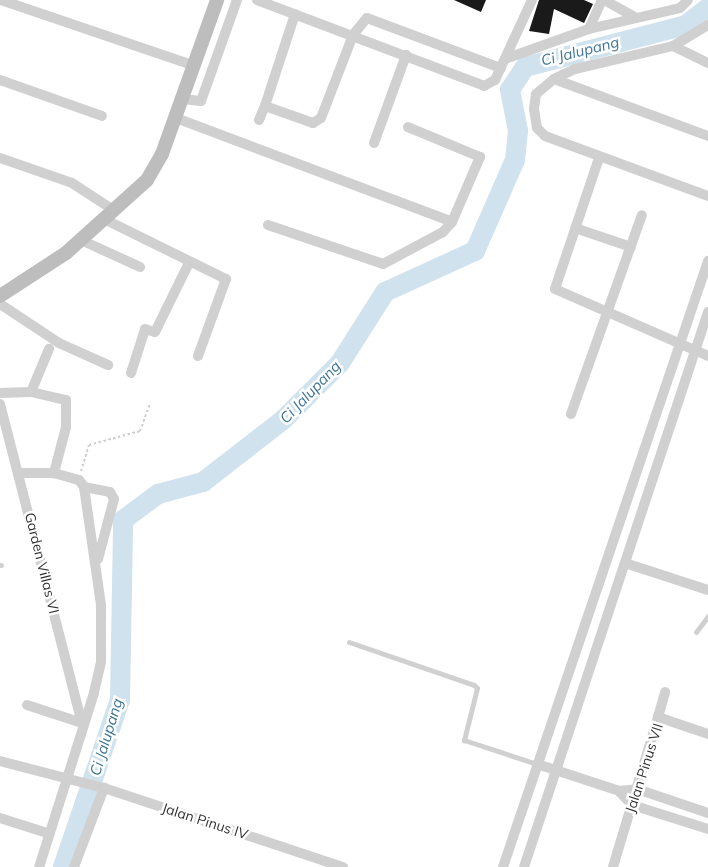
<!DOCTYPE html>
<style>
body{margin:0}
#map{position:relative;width:708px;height:867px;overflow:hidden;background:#fff;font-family:Mulish,sans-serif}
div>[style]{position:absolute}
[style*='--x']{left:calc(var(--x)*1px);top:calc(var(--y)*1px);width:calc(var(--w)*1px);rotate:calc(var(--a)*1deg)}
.river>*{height:20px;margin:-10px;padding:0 10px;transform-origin:10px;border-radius:10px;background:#cfe2ee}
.building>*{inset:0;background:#1a1a1a}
.path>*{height:2px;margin-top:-1px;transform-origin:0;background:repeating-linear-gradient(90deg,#cdcdcd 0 2.5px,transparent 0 5px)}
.service>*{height:5px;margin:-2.5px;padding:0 2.5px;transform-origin:2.5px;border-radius:2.5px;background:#d0d0d0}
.minor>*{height:10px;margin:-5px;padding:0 5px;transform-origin:5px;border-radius:5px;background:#d0d0d0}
.secondary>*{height:14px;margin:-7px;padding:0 7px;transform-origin:7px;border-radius:7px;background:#bdbdbd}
span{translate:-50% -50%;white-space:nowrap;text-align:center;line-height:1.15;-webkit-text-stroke:5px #fff;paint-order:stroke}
.street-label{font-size:14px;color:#333}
.water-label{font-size:15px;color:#3f7597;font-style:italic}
</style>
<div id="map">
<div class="river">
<div style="--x:63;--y:867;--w:176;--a:-71.2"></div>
<div style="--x:120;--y:700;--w:180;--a:-89"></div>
<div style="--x:123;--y:520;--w:44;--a:-36.6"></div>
<div style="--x:158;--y:494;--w:47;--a:-14.9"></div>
<div style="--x:203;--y:482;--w:101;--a:-37.8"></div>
<div style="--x:283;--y:420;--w:81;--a:-45"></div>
<div style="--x:340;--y:363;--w:84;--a:-57.6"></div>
<div style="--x:385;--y:292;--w:99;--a:-24.5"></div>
<div style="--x:475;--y:251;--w:99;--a:-66.3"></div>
<div style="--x:515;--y:160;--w:29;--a:-84"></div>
<div style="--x:518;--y:131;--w:42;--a:-101"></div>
<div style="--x:510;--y:90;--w:27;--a:-57"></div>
<div style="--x:525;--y:67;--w:166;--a:-14.6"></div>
<div style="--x:686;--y:25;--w:28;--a:-38"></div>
</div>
<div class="building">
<div style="clip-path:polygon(454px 0,486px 0,481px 12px)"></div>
<div style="clip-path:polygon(539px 0,584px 0,593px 4px,584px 23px,554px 9px,549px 34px,529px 31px)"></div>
</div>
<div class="path">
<div style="--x:81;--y:471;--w:27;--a:-73"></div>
<div style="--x:89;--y:445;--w:53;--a:-15.4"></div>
<div style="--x:140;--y:431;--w:30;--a:-70"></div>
</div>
<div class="service">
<div style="--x:0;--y:565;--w:1;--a:0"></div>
<div style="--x:696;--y:632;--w:20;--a:-53"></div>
<div style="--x:349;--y:642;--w:132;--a:19"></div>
<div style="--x:474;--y:685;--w:4;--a:45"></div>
<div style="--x:477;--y:688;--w:54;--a:104"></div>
<div style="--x:464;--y:740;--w:77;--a:18.2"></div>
</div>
<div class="minor">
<div style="--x:1;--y:0;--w:202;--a:18.8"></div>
<div style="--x:257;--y:0;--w:243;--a:20.7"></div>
<div style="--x:484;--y:86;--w:13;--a:-29"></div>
<div style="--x:495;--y:80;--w:88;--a:-65.2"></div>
<div style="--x:604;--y:0;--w:37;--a:29"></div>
<div style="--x:295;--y:14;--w:97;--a:108.1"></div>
<div style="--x:265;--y:106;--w:51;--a:19.5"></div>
<div style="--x:313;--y:123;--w:9;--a:-32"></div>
<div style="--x:321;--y:118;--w:89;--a:-68.9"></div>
<div style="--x:353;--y:35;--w:22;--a:-51"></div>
<div style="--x:367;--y:18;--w:143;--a:20.5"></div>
<div style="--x:708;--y:25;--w:41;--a:149"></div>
<div style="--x:673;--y:46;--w:101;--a:166.8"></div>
<div style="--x:575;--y:69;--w:23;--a:155"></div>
<div style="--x:554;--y:79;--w:23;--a:140"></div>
<div style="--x:536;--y:94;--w:15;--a:98"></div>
<div style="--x:534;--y:109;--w:19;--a:81"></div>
<div style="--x:537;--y:128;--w:11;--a:45"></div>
<div style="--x:545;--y:136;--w:174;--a:20.2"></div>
<div style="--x:589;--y:29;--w:32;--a:-66"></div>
<div style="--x:673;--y:46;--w:39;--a:26"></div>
<div style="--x:505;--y:59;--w:89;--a:-19.7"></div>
<div style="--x:589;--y:29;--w:93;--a:-13"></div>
<div style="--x:680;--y:8;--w:11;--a:-45"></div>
<div style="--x:554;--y:79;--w:164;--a:20.3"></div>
<div style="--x:0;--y:80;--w:108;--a:19.4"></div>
<div style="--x:182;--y:99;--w:19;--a:6"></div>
<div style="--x:201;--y:101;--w:107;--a:-70.4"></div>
<div style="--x:176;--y:118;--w:295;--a:20.6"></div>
<div style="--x:452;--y:222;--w:71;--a:-66.7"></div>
<div style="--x:480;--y:157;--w:78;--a:-157.4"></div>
<div style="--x:259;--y:120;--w:15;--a:-67"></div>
<div style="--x:374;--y:143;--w:94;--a:-70"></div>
<div style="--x:0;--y:158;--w:76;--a:19.1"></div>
<div style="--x:72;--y:183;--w:51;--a:33.1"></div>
<div style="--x:599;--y:158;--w:138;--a:108.6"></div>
<div style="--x:555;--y:289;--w:167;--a:23.6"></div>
<div style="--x:106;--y:220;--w:134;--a:26.2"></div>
<div style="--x:226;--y:279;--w:82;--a:110"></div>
<div style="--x:268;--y:225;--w:121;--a:18.7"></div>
<div style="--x:383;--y:264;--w:68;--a:-28.1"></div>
<div style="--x:443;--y:232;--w:13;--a:-48"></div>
<div style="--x:578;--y:229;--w:56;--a:18.8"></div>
<div style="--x:81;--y:240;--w:65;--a:24.6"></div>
<div style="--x:0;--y:304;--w:71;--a:33.5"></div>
<div style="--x:59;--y:343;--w:54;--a:24.2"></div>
<div style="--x:131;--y:373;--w:46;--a:-72.3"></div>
<div style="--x:145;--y:329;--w:10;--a:17"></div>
<div style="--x:155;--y:332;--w:77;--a:-63.8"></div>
<div style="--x:31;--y:392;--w:47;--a:-67.3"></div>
<div style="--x:0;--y:393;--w:31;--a:-2"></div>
<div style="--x:31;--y:392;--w:36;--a:13"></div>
<div style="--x:66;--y:400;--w:27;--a:90"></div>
<div style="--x:66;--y:427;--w:48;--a:104.6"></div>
<div style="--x:0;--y:404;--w:329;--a:75.6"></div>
<div style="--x:571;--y:414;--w:211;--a:-70.4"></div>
<div style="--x:20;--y:473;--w:34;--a:0"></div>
<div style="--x:54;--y:473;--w:26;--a:16"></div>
<div style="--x:79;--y:480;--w:9;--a:54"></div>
<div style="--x:84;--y:487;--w:119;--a:81.8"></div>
<div style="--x:101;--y:605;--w:57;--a:90"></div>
<div style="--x:101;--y:662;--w:32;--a:103"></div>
<div style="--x:94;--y:693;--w:182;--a:107.5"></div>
<div style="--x:84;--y:487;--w:26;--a:11"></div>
<div style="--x:110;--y:492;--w:8;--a:60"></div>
<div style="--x:114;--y:499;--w:62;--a:104.9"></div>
<div style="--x:625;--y:563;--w:87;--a:18"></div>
<div style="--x:27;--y:705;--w:58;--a:18.1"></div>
<div style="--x:658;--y:717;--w:26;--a:-74"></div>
<div style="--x:0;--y:761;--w:107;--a:14.6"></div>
<div style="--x:104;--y:788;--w:252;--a:18.3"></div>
<div style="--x:537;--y:764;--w:86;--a:18.2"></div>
<div style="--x:619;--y:791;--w:18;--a:-6"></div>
<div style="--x:637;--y:789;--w:75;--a:18.7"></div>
<div style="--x:619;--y:791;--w:19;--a:47"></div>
<div style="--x:632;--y:805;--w:80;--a:17.5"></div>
<div style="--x:0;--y:818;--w:52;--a:17.7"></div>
<div style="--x:74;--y:867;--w:85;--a:-69.2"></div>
<div style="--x:503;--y:867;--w:640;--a:-71.31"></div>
<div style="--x:524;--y:867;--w:585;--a:-71.66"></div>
<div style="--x:613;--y:867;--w:157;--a:-73.3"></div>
<div style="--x:658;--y:717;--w:53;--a:18.8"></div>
</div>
<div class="secondary">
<div style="--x:0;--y:296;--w:79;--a:-33.1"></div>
<div style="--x:66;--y:253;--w:109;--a:-42"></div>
<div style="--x:147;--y:180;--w:30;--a:-60"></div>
<div style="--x:162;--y:154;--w:164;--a:-70.3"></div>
</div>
<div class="street-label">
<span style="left:42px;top:563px;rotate:76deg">Garden Villas VI</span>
<span style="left:644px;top:768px;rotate:-72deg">Jalan Pinus VII</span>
<span style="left:205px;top:821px;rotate:18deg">Jalan Pinus IV</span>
</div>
<div class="water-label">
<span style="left:580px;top:51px;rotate:-14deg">Ci Jalupang</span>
<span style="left:310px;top:392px;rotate:-46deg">Ci Jalupang</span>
<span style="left:106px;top:737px;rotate:-73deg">Ci Jalupang</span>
</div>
</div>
